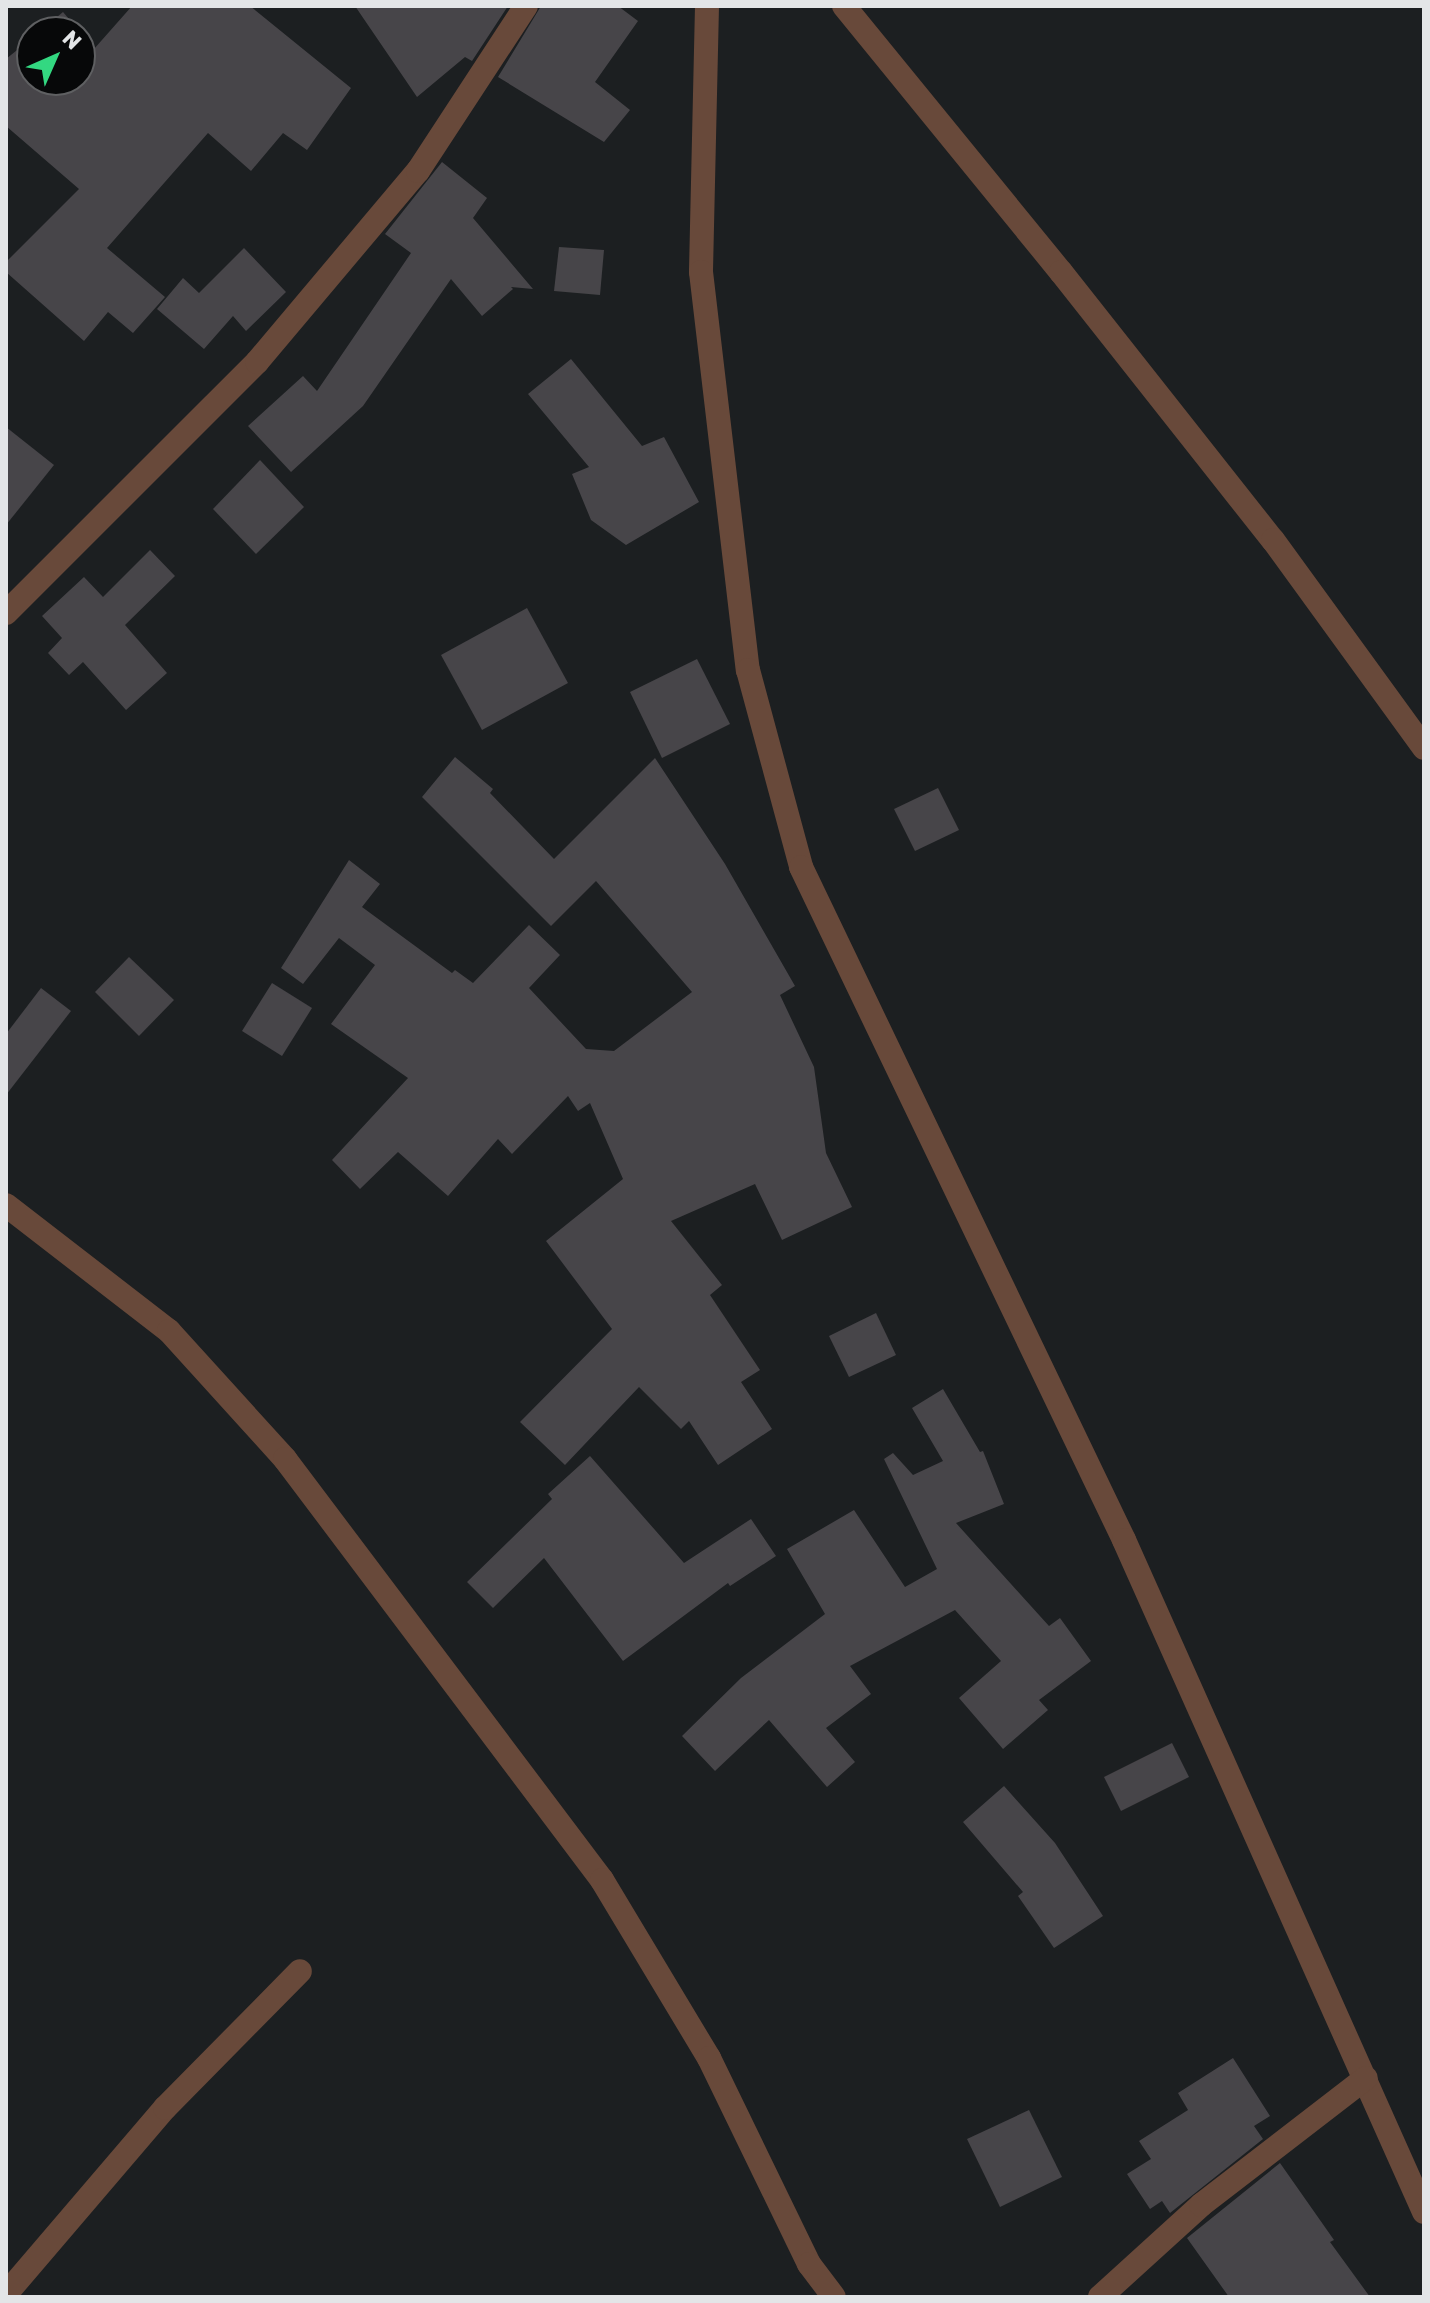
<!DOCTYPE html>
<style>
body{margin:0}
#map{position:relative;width:1430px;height:2303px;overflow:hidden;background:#1c1f21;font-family:Rubik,sans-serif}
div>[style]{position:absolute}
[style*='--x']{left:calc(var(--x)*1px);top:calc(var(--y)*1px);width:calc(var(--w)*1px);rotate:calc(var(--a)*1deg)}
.building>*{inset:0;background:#474549}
.minor>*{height:24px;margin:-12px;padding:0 12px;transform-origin:12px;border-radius:12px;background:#68493a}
span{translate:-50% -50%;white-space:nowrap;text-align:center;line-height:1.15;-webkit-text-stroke:8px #070809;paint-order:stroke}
.frame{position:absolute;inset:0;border:8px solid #e3e5e7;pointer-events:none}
.north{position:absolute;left:16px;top:16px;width:80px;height:80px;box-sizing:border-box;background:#070809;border:2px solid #5f6062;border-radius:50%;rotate:45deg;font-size:22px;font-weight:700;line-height:32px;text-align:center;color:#e3e5e7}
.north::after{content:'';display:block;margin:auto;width:28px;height:36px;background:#33d881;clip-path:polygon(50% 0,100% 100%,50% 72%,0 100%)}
</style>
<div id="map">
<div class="building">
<div style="clip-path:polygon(132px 6px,250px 6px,351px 88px,307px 150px,283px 133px,251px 171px,208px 133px,107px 248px,165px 297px,133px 333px,108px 312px,84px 341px,6px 272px,6px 262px,79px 189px,6px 126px,6px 59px,32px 38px,32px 80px,80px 80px,80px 32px,94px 49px)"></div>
<div style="clip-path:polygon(355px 6px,508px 6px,472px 61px,465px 57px,417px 97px)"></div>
<div style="clip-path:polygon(541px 6px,618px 6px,638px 21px,595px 82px,630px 110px,604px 142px,498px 77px)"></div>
<div style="clip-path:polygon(63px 12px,80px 32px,39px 32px)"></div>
<div style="clip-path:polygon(442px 162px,487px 198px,473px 218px,533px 289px,511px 287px,513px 289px,482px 316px,451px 279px,363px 406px,291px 472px,248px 426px,303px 376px,317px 391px,411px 253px,385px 234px)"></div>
<div style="clip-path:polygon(559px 247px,604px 250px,600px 295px,554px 291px)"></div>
<div style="clip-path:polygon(244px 248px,286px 292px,246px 331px,233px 316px,204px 349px,157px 309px,183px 278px,199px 293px)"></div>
<div style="clip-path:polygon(571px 359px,642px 446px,664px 437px,699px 502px,626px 545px,591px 520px,572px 474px,589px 467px,528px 394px)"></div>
<div style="clip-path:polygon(6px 427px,54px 465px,6px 525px)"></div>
<div style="clip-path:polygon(260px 460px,304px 507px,256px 554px,213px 509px)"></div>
<div style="clip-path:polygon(150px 550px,175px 576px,125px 625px,167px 673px,126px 710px,83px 662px,69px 675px,48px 653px,62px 638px,42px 616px,84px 577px,103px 597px)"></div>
<div style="clip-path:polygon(527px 608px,568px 683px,482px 730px,441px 655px)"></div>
<div style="clip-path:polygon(697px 659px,730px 724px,662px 758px,630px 692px)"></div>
<div style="clip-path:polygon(455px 757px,493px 789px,490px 793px,554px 859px,655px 758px,725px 864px,795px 986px,780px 995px,814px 1067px,826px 1153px,852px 1207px,782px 1240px,755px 1184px,671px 1221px,722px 1285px,710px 1295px,760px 1370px,741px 1382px,772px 1429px,718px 1465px,689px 1421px,681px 1429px,639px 1387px,565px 1465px,520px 1422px,612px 1329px,546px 1241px,623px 1179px,590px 1103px,578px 1111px,568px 1096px,512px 1154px,498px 1139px,448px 1196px,398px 1152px,360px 1189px,332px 1160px,408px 1078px,331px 1024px,375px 965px,339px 938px,303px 984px,281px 968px,349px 860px,380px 884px,362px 907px,452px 973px,455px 970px,473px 983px,529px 925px,560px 955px,529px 988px,586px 1049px,614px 1051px,692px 992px,596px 881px,551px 926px,422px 797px)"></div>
<div style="clip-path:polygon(938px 788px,959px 830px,915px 851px,894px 809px)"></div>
<div style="clip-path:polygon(129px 957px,174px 1000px,139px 1036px,95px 992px)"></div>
<div style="clip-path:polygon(272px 983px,312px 1008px,282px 1056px,242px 1031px)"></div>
<div style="clip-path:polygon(41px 988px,71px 1011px,6px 1095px,6px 1034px)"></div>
<div style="clip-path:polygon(876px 1313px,896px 1355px,849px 1377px,829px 1336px)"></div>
<div style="clip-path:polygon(943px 1389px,980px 1452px,983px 1451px,1004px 1504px,956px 1523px,1049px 1626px,1060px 1618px,1091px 1661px,1039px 1700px,1048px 1710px,1003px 1749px,959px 1698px,1001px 1661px,955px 1610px,850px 1666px,871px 1694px,826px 1728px,855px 1762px,827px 1787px,769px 1720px,715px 1771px,682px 1736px,741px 1678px,825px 1614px,787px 1549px,854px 1510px,905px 1587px,937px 1569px,884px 1459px,893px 1453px,913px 1475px,943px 1461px,912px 1408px)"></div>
<div style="clip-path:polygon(590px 1456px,684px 1563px,751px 1519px,776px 1556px,730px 1586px,728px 1583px,623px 1661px,544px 1558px,493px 1608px,467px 1582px,552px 1499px,548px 1494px)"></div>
<div style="clip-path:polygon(1172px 1743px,1189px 1777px,1121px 1811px,1104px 1777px)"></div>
<div style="clip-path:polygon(1004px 1786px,1055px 1843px,1103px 1916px,1054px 1948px,1018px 1896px,1023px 1892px,963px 1822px)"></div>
<div style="clip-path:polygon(1233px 2058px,1270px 2116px,1254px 2126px,1263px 2139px,1170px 2213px,1162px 2201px,1150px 2209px,1127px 2174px,1151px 2159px,1139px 2141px,1188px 2110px,1178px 2093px)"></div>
<div style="clip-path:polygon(1029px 2110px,1062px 2177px,1000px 2207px,967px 2139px)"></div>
<div style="clip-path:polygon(1280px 2163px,1334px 2240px,1330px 2242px,1370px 2297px,1229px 2297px,1187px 2238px)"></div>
</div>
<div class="minor">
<div style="--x:707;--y:6;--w:266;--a:91.3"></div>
<div style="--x:701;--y:272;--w:401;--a:83.3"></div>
<div style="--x:748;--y:670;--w:204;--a:74.9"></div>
<div style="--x:801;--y:867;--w:746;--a:64.36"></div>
<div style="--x:1124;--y:1540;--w:736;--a:65.94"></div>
<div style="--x:844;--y:6;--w:343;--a:50.8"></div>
<div style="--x:1061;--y:272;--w:342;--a:51.7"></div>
<div style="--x:1273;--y:540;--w:257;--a:54"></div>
<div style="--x:6;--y:613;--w:355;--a:-45"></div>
<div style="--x:257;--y:362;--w:250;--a:-49.9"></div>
<div style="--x:418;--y:171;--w:197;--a:-56.8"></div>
<div style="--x:6;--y:1205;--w:206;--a:37.7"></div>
<div style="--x:169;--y:1331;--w:173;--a:47.8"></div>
<div style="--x:285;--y:1459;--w:527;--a:53.02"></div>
<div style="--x:602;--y:1880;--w:208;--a:59"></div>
<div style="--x:709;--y:2058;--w:229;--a:64.1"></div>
<div style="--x:809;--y:2264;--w:41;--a:52.9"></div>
<div style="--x:6;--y:2294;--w:245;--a:-49.5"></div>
<div style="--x:165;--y:2108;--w:192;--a:-45.4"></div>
<div style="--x:1100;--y:2297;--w:137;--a:-42.3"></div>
<div style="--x:1201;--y:2205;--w:208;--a:-37.6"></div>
</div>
<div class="frame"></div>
<div class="north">N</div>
</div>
